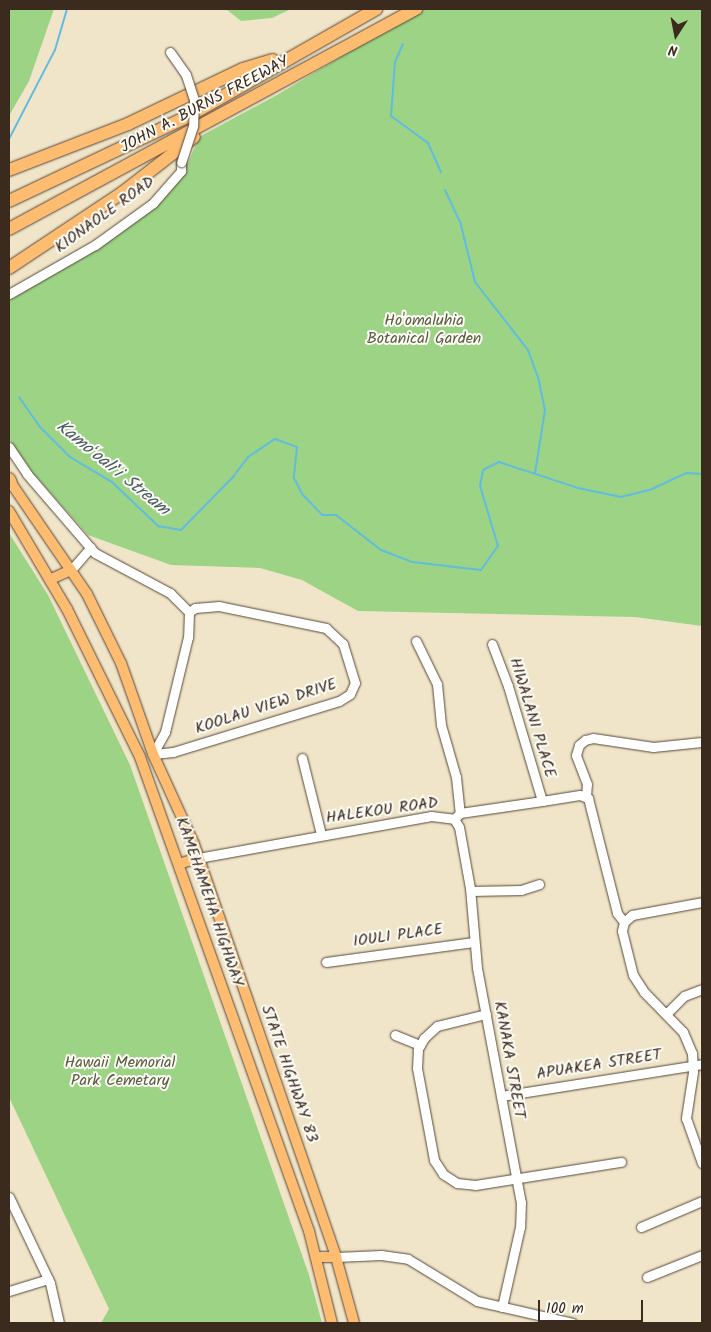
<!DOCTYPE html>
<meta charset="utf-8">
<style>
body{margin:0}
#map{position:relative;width:711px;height:1332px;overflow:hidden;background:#f0e5c8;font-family:Kalam,sans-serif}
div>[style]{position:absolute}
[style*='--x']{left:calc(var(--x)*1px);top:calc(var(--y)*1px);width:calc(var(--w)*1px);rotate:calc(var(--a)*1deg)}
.green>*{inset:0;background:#9cd385}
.stream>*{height:2px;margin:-1px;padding:0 1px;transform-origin:1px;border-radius:1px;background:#61bcdf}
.roads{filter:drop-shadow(0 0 1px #564638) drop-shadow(0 0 1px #564638)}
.minor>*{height:9px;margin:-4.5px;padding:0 4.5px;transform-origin:4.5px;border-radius:4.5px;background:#fff}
.major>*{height:10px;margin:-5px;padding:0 5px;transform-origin:5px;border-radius:5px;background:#fdbc70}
.highway>*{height:12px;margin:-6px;padding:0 6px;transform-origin:6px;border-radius:6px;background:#fdbc70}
.bridges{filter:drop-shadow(0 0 1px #564638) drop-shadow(0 0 1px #564638)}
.minor-bridge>*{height:9px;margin:-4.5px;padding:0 4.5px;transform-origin:4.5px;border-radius:4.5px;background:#fff}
span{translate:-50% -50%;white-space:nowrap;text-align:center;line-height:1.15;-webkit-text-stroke:4px #fdfcf7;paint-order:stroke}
.street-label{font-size:16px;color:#3b2a1e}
.park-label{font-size:16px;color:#585d3d}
.water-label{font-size:18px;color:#485d62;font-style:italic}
.frame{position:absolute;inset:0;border:10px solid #3b2a1e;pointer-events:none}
.north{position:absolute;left:651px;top:10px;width:50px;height:50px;-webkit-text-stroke:4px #fdfcf7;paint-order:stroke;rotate:191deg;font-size:14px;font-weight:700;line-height:20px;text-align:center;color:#3b2a1e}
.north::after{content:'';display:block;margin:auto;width:18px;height:22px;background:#3b2a1e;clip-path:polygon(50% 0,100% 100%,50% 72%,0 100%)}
.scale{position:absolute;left:538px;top:1300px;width:105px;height:22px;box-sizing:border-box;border:2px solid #3b2a1e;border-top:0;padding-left:6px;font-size:15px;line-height:18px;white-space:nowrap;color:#3b2a1e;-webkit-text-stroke:4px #fdfcf7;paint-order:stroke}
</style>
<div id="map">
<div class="green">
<div style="clip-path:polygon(9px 9px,54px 9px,29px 81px,9px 116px)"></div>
<div style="clip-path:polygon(226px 9px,291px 9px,272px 18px,241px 21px)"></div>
<div style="clip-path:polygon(421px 9px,702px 9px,702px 626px,635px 617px,358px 611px,302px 580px,260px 568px,171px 565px,88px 535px,32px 472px,9px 439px,9px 299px,97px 248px,160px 202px,183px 175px,199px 137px,277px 95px)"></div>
<div style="clip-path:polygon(9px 533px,48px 595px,130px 765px,309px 1275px,322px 1323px,101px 1323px,109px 1309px,9px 1097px)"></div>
</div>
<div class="stream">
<div style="--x:403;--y:44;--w:20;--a:114"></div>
<div style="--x:395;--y:62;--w:54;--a:94.2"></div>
<div style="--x:391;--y:116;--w:46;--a:36.1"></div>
<div style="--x:428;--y:143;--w:32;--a:66"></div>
<div style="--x:9;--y:139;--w:100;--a:-62.7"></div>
<div style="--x:55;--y:50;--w:43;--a:-73.7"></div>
<div style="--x:445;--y:190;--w:38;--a:65"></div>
<div style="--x:461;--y:225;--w:59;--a:76.2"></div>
<div style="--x:475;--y:282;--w:86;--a:52.1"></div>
<div style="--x:528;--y:350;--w:29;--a:70"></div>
<div style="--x:538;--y:377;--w:34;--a:78"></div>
<div style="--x:545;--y:410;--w:64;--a:99"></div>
<div style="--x:19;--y:397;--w:35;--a:55"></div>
<div style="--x:39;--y:426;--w:44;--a:45"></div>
<div style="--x:70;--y:457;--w:49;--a:30.8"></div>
<div style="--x:112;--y:482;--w:64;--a:43.7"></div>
<div style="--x:158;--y:526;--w:23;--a:10"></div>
<div style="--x:181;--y:530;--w:74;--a:-45.5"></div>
<div style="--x:233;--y:477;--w:25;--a:-53"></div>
<div style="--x:248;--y:457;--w:32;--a:-34"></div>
<div style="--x:275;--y:439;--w:23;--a:20"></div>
<div style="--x:297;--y:447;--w:31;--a:96"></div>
<div style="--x:294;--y:478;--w:18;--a:63"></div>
<div style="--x:302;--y:494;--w:29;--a:46"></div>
<div style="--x:322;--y:515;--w:14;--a:0"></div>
<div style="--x:336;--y:515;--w:57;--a:37.9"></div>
<div style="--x:381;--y:550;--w:34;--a:21"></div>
<div style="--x:413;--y:562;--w:68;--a:6.7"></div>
<div style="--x:481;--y:570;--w:29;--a:-55"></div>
<div style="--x:498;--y:546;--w:63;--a:-106.7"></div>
<div style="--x:480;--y:486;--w:16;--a:-79"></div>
<div style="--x:483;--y:470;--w:18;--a:-27"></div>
<div style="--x:499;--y:462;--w:83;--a:18.2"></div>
<div style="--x:578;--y:488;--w:44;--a:11.8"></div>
<div style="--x:621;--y:497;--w:32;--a:-14"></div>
<div style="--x:652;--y:489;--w:38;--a:-25"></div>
<div style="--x:687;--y:473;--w:15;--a:4"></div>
</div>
<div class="roads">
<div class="minor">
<div style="--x:9;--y:294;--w:99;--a:-29.7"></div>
<div style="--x:95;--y:245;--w:72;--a:-35.9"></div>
<div style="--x:153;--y:203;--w:43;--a:-48.8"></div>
<div style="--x:181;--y:171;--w:9;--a:-90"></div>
<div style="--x:9;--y:447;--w:32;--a:56"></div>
<div style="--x:27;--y:474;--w:104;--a:49.3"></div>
<div style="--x:95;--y:553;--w:85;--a:28.1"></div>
<div style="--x:170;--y:593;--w:27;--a:45"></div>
<div style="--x:189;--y:612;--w:25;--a:92"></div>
<div style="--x:188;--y:637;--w:98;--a:103.6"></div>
<div style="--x:165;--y:732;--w:25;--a:119"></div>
<div style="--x:71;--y:570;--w:30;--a:-49"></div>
<div style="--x:416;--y:641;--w:48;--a:64"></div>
<div style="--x:437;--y:684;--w:41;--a:84.4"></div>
<div style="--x:441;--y:725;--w:54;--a:73.9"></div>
<div style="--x:456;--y:777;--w:36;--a:84"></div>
<div style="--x:492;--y:644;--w:45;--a:69.1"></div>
<div style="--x:508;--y:686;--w:120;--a:73.5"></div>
<div style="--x:153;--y:754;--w:20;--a:-6"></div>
<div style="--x:173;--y:752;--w:174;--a:-17.1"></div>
<div style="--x:339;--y:701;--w:13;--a:-32"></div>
<div style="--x:350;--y:694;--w:12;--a:-66"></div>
<div style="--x:355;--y:683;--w:41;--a:-107.1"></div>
<div style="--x:343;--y:644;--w:23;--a:-137"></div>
<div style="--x:326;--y:628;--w:109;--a:-168.4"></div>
<div style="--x:219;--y:606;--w:24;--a:175"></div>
<div style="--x:195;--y:608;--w:7;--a:146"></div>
<div style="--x:302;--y:758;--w:78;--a:76"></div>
<div style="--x:586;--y:797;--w:13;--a:-86"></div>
<div style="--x:587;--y:784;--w:31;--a:-111"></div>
<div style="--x:576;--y:755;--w:10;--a:-73"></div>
<div style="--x:579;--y:745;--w:8;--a:-40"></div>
<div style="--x:585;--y:740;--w:8;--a:-14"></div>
<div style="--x:593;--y:738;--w:61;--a:8.5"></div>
<div style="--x:653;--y:747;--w:49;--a:-5.8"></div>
<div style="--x:454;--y:819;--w:8;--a:-45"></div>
<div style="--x:460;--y:813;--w:83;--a:-8.3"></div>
<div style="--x:542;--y:801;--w:38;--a:-9"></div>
<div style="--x:580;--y:795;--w:9;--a:21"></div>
<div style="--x:588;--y:798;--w:119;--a:75.8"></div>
<div style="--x:617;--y:913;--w:11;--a:52"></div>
<div style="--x:624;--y:922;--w:9;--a:103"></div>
<div style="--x:622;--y:931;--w:45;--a:76"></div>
<div style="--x:633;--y:975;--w:20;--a:57"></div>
<div style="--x:644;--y:992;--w:56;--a:45.7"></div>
<div style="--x:683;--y:1032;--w:23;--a:67"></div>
<div style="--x:692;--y:1053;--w:19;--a:87"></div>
<div style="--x:693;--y:1072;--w:47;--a:98.7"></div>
<div style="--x:686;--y:1118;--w:48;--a:70.4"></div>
<div style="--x:454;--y:819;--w:9;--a:58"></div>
<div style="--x:459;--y:827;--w:62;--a:79.8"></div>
<div style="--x:470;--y:888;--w:80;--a:85"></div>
<div style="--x:477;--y:968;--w:238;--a:79.4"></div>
<div style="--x:521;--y:1202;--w:25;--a:92"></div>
<div style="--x:520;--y:1227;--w:82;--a:102.7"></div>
<div style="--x:198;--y:858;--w:237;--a:-10.2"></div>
<div style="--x:431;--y:816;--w:23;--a:7"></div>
<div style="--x:471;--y:891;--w:50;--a:-1.1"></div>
<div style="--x:521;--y:890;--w:19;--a:-18"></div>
<div style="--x:624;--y:922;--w:11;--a:-41"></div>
<div style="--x:632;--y:915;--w:71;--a:-10.5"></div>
<div style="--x:326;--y:962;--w:149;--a:-7.7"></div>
<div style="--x:486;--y:1014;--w:50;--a:166.2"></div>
<div style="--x:437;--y:1026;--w:18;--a:137"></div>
<div style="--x:424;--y:1038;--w:13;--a:119"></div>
<div style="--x:418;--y:1049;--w:19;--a:93"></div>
<div style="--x:417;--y:1068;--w:94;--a:79.5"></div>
<div style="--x:434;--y:1160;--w:17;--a:57"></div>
<div style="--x:443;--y:1174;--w:17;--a:33"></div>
<div style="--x:457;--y:1183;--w:18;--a:6"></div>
<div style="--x:475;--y:1185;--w:148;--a:-9"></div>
<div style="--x:666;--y:1014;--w:25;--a:-45"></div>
<div style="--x:684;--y:996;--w:19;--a:-21"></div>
<div style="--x:395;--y:1035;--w:27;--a:22"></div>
<div style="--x:501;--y:1096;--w:204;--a:-9"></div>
<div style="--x:9;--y:1197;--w:95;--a:64.5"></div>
<div style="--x:50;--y:1283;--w:41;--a:77.3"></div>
<div style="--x:641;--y:1227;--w:66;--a:-23.1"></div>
<div style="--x:336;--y:1257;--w:45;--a:-2.5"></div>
<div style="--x:381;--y:1255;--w:27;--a:8"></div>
<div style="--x:408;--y:1259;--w:81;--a:31.3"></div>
<div style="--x:477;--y:1301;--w:98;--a:12.9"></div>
<div style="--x:647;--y:1277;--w:59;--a:-21.8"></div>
<div style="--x:9;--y:1291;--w:41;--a:-17.1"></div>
</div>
<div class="major">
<div style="--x:9;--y:480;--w:138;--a:55.6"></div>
<div style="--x:87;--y:594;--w:77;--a:63.8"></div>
<div style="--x:121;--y:663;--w:96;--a:70.6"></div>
<div style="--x:153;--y:754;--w:99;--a:65.5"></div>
<div style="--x:194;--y:844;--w:437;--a:71"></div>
<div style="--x:336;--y:1257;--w:68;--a:74.7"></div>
<div style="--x:9;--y:511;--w:114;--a:59.4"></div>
<div style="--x:67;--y:609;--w:165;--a:63.7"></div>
<div style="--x:140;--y:757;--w:503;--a:70.38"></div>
<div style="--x:309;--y:1231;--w:95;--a:76"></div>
<div style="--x:51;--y:579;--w:22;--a:-24"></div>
<div style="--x:179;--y:864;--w:20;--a:-18"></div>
<div style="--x:316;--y:1257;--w:20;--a:0"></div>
</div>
<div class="highway">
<div style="--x:9;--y:170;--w:128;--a:-21.1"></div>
<div style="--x:128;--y:124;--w:127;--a:-25.6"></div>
<div style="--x:243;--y:69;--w:31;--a:-17"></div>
<div style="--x:9;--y:201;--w:197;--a:-25.3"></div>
<div style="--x:187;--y:117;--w:218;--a:-29.7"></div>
<div style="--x:9;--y:229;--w:463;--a:-28.4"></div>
<div style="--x:9;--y:268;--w:136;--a:-33.6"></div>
<div style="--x:122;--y:193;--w:91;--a:-37.9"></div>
<div style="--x:9;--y:479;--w:4;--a:63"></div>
</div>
</div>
<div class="bridges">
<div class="minor-bridge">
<div style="--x:170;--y:52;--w:28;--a:55"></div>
<div style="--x:186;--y:75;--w:26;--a:72"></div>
<div style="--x:194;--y:100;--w:26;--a:92"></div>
<div style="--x:193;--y:126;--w:38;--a:108"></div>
</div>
</div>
<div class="street-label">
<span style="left:205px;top:105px;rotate:-28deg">JOHN A. BURNS FREEWAY</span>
<span style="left:105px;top:215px;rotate:-36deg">KIONAOLE ROAD</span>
<span style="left:266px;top:707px;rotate:-18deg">KOOLAU VIEW DRIVE</span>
<span style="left:532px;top:718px;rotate:73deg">HIWALANI PLACE</span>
<span style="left:382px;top:811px;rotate:-8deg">HALEKOU ROAD</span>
<span style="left:209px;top:902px;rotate:71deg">KAMEHAMEHA HIGHWAY</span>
<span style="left:398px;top:936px;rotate:-8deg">IOULI PLACE</span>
<span style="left:509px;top:1060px;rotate:80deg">KANAKA STREET</span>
<span style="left:599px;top:1065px;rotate:-9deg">APUAKEA STREET</span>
<span style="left:289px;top:1074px;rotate:71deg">STATE HIGHWAY 83</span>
</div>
<div class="park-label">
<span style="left:424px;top:330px">Ho'omaluhia<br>Botanical Garden</span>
<span style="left:120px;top:1072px">Hawaii Memorial<br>Park Cemetary</span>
</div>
<div class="water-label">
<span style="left:112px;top:469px;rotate:39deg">Kamoʻoaliʻi Stream</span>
</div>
<div class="frame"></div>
<div class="north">N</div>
<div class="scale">100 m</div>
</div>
